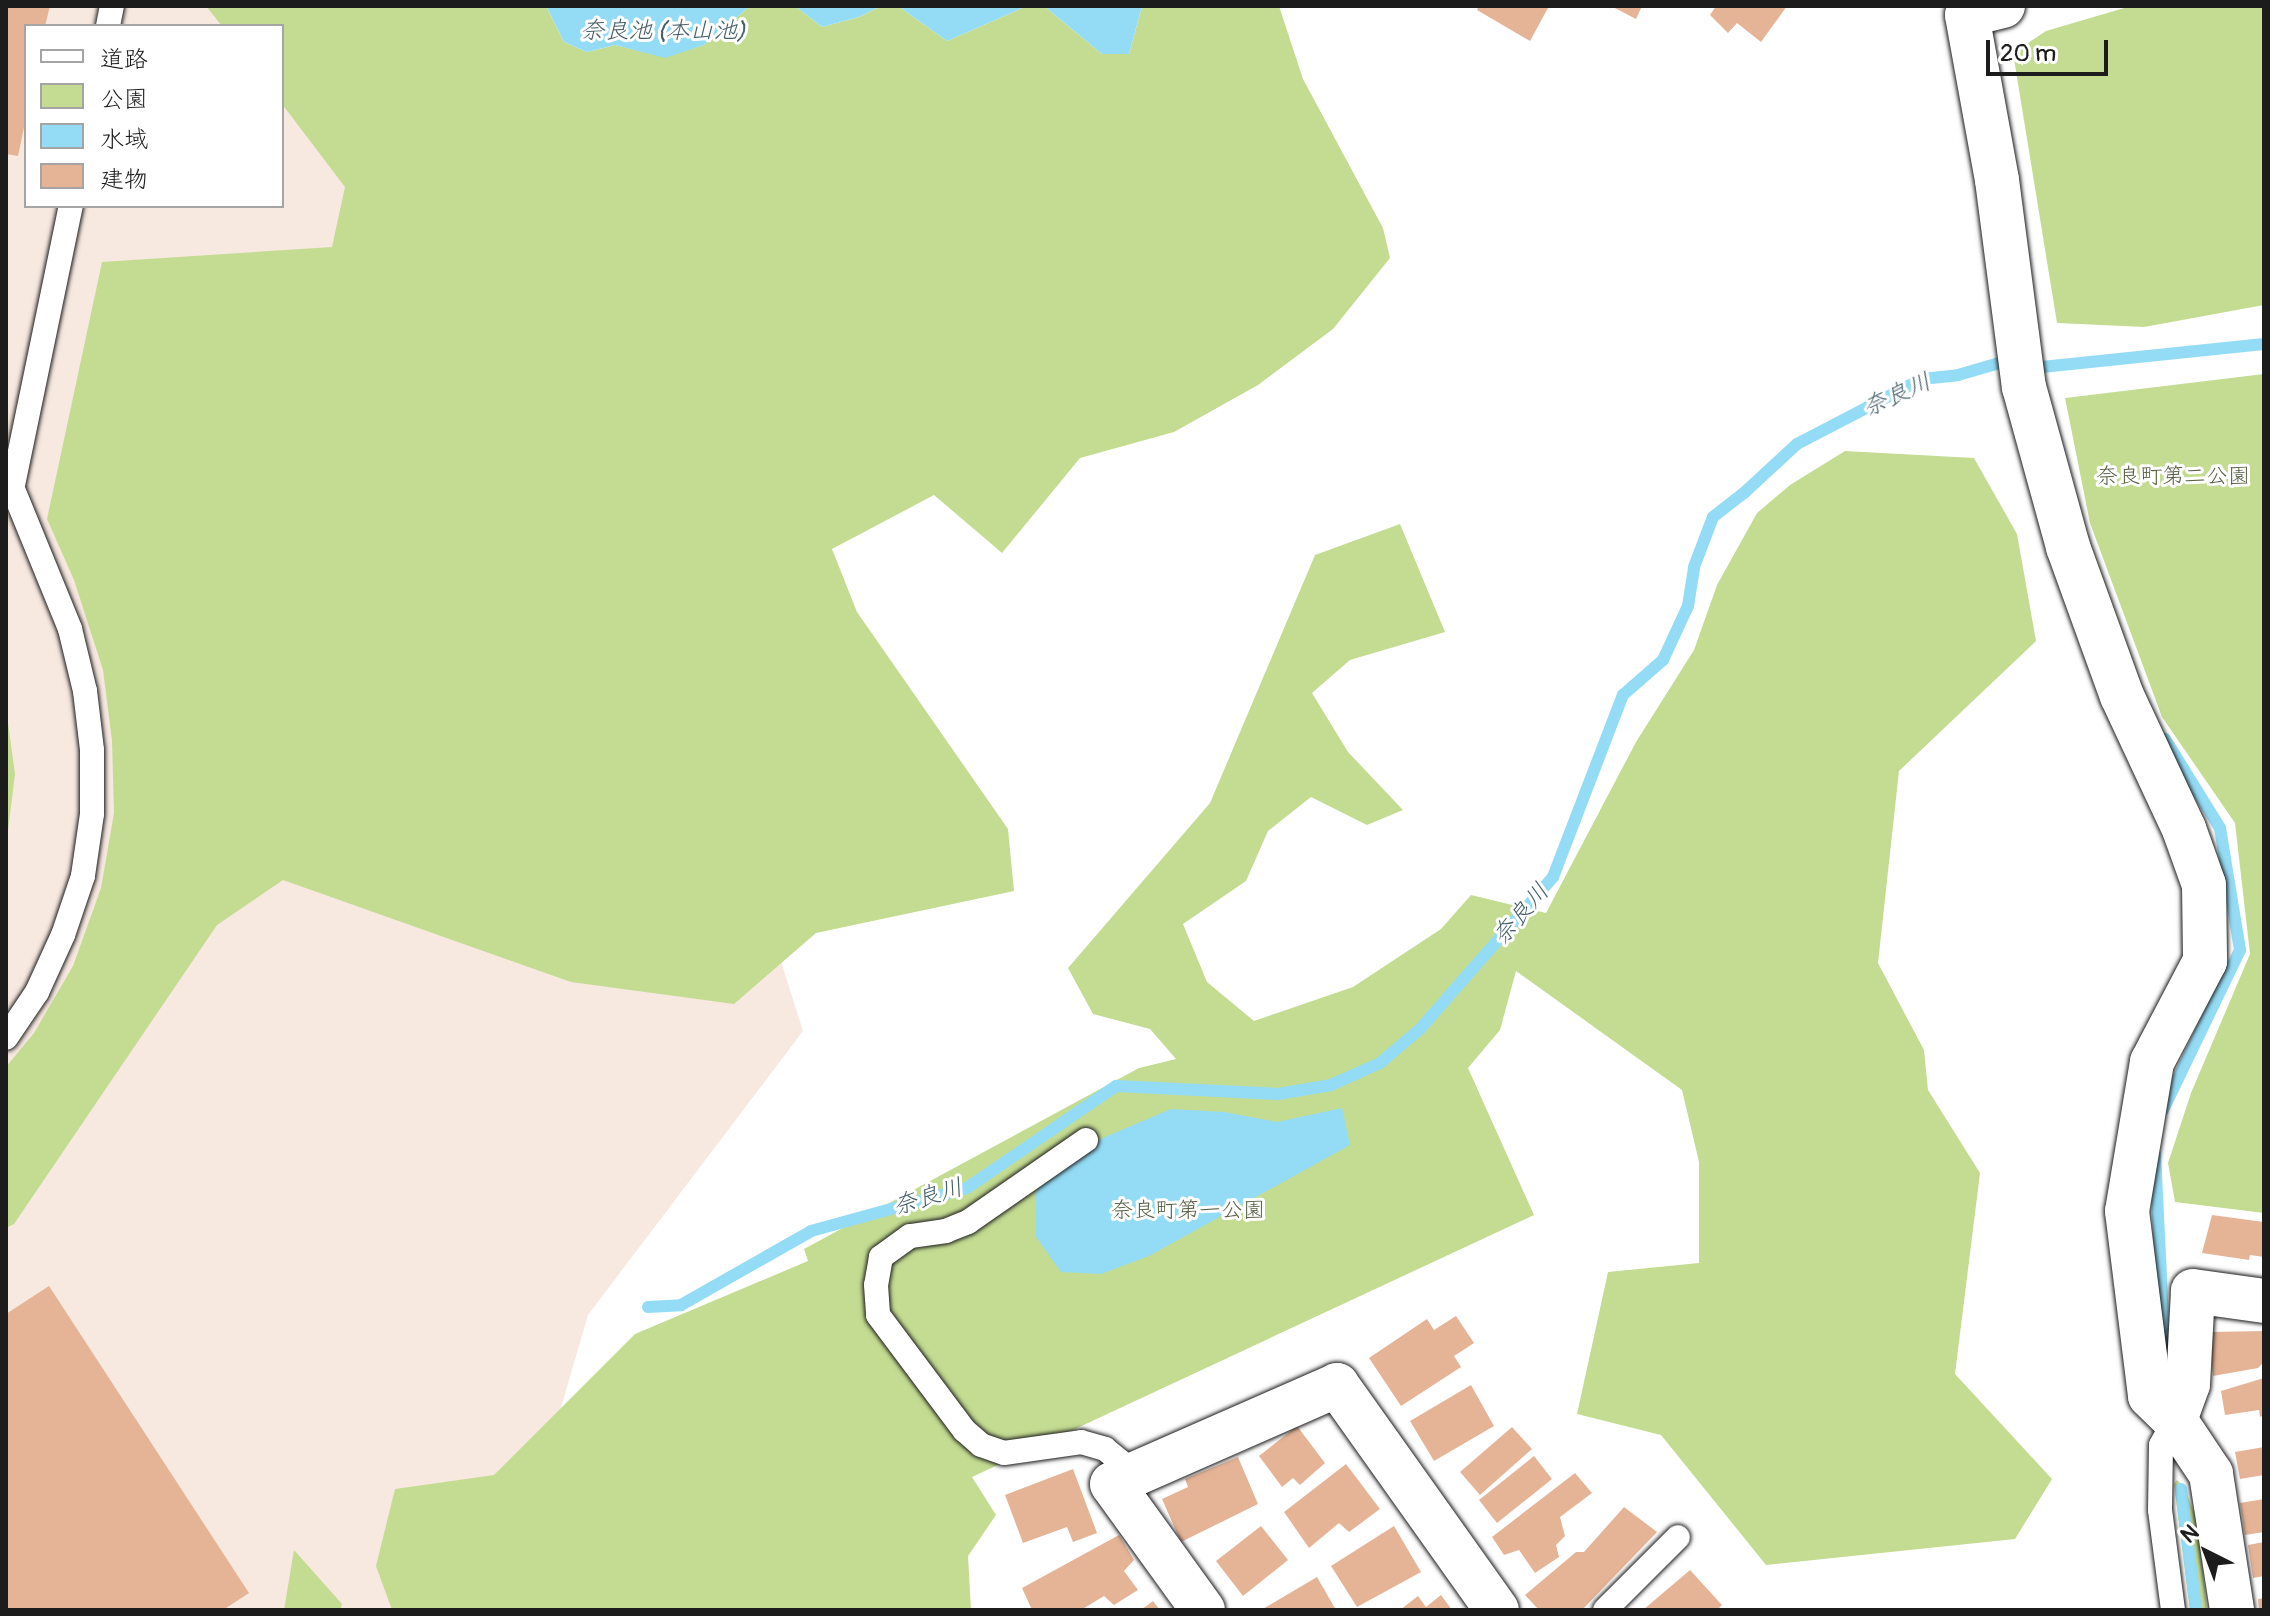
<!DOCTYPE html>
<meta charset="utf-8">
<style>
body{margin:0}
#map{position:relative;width:2270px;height:1616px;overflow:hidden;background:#fff;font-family:Pangolin,"Klee One",sans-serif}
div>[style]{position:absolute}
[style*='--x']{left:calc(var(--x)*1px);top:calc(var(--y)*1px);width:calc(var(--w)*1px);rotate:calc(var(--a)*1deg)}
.built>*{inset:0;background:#f7e8e0}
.green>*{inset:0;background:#c4dc92}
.water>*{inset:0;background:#94dcf5}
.stream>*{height:12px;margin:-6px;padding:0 6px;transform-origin:6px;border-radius:6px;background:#94dcf5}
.building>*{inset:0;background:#e5b497}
.roads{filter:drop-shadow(0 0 2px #1c1c1c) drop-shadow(0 0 2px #1c1c1c)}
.lane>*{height:24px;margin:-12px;padding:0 12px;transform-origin:12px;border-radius:12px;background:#fff}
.street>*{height:44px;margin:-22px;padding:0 22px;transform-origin:22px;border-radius:22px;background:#fff}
span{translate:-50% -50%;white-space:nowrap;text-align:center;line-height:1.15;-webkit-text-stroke:6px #fff;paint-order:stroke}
.park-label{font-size:22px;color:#575f45}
.water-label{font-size:24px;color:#465f68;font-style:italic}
.frame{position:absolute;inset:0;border:8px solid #1c1c1c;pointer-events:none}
.legend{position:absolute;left:24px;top:24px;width:260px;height:184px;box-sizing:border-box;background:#fff;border:2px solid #a4a4a4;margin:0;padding:10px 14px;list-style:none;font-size:24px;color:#1c1c1c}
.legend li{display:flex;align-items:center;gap:16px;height:40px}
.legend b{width:40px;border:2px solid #a4a4a4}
.north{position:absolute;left:2166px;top:1512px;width:80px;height:80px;-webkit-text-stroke:6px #fff;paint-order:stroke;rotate:318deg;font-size:22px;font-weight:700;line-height:32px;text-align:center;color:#1c1c1c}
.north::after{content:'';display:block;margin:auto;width:28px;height:36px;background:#1c1c1c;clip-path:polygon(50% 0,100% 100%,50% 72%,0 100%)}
.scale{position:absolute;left:1986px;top:40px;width:122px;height:36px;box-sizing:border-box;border:4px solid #1c1c1c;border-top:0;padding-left:10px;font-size:24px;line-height:28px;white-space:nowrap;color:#1c1c1c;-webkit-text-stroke:6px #fff;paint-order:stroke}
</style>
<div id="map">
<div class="built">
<div style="clip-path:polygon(evenodd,6px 6px,479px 6px,803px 1031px,588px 1315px,502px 1610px,6px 1610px,6px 6px,26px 26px,282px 26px,282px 206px,26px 206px,26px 26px)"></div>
</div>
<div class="green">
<div style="clip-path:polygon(206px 6px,546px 6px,564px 42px,587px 52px,615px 45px,665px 57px,704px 45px,750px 6px,795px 6px,822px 27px,859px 17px,881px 6px,898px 6px,947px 41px,1027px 6px,1044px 6px,1102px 54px,1129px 54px,1142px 6px,1279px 6px,1303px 79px,1383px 228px,1390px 258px,1333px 329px,1258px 385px,1174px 432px,1080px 458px,1002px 553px,934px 495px,832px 549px,857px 612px,1008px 829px,1014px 891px,816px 933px,734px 1004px,571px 982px,283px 880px,217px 925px,14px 1224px,6px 1228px,6px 1067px,34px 1033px,73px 966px,101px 888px,114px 813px,112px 741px,103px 670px,74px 580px,47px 519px,102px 262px,332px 247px,345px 187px,282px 104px,282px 26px,222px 26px)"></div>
<div style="clip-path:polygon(2131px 6px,2264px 6px,2264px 305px,2144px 327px,2057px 323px,2013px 53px,2046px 31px)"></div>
<div style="clip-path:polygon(2264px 374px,2264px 1213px,2175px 1202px,2168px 1163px,2191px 1093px,2250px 954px,2235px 823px,2162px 717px,2090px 523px,2065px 398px)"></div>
<div style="clip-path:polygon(1845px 451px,1974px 458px,2017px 534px,2036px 641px,1899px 771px,1878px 963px,1924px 1050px,1928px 1090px,1980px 1173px,1955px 1374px,2052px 1479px,2015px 1539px,1766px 1565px,1661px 1435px,1577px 1414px,1608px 1272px,1699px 1263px,1699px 1162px,1682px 1090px,1516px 971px,1500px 1030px,1468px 1068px,1534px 1215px,972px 1477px,996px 1515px,968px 1556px,971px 1610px,392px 1610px,376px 1566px,395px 1489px,494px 1475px,635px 1334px,808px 1261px,804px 1249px,1139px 1068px,1176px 1059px,1150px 1029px,1093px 1014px,1068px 968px,1210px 803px,1315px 555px,1400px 524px,1445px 632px,1350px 660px,1312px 693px,1348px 752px,1403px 810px,1367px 825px,1311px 797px,1268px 831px,1246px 881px,1183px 924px,1207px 982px,1254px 1021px,1353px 987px,1441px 929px,1471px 895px,1546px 913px,1636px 742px,1694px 650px,1717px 585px,1757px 513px,1790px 485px)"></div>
<div style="clip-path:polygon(6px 708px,15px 774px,6px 847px)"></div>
<div style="clip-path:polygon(2177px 1480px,2185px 1488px,2198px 1524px,2207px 1610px,2190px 1610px,2174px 1484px)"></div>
<div style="clip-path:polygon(294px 1550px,342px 1604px,340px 1610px,284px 1610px)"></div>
</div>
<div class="water">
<div style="clip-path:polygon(546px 6px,750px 6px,704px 45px,665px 58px,615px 45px,587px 52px,564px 42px)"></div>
<div style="clip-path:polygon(795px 6px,881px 6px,859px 17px,822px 27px)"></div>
<div style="clip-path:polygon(898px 6px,1027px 6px,947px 41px)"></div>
<div style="clip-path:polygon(1044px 6px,1142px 6px,1129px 54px,1102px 54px)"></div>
<div style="clip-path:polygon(1342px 1108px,1350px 1145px,1149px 1256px,1101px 1274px,1061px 1272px,1036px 1237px,1035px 1193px,1064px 1161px,1105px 1137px,1171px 1109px,1224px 1112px,1277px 1122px)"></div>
</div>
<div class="stream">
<div style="--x:2163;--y:1110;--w:178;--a:-64.3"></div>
<div style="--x:2240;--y:950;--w:124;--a:-99.3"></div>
<div style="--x:2220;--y:828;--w:105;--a:-121.7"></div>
<div style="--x:2155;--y:1154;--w:186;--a:87.2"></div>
<div style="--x:648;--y:1307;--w:33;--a:-3"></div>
<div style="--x:681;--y:1305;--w:150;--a:-29.6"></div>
<div style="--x:811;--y:1231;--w:162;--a:-15.4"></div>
<div style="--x:967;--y:1188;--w:181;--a:-34.4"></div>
<div style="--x:1116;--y:1086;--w:162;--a:2.8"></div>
<div style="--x:1278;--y:1094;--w:54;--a:-9.6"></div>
<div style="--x:1331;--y:1085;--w:54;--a:-24.2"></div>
<div style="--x:1380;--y:1063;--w:52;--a:-40.4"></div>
<div style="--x:1420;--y:1029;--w:202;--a:-48.8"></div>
<div style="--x:1553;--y:877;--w:195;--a:-69"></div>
<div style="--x:1623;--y:695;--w:53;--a:-41.2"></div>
<div style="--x:1663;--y:660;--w:60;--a:-65.2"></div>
<div style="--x:1688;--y:606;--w:39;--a:-81"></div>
<div style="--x:1694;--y:567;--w:53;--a:-69.2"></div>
<div style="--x:1713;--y:517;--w:39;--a:-38"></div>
<div style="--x:1744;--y:493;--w:72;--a:-42.8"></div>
<div style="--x:1797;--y:444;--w:141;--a:-27.5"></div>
<div style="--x:1922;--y:379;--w:36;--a:-6"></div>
<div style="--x:1958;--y:375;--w:65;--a:-16.2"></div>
<div style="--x:2020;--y:357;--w:24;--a:24"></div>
<div style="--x:2042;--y:367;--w:223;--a:-5.9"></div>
<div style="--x:2181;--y:1489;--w:122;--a:82.9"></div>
</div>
<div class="building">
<div style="clip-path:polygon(6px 6px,50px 6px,45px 26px,26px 26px,26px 118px,18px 156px,6px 154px)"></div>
<div style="clip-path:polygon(1479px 6px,1549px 6px,1530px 41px,1477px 10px)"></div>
<div style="clip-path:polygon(1611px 6px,1642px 6px,1636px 19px)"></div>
<div style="clip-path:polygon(1716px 6px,1787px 6px,1761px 42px,1737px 23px,1728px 33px,1710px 15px)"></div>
<div style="clip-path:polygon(2212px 1215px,2264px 1222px,2264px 1257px,2250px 1255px,2249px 1260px,2202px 1253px)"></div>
<div style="clip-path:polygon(49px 1286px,249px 1593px,223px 1610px,6px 1610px,6px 1314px)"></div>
<div style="clip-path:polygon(1456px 1316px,1474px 1343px,1454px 1356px,1461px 1367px,1401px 1406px,1369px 1358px,1427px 1319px,1434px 1330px)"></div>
<div style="clip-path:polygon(2264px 1331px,2264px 1362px,2258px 1368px,2213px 1376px,2209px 1332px)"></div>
<div style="clip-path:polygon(2264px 1378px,2264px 1415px,2260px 1417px,2259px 1410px,2225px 1415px,2221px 1391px)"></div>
<div style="clip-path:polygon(1471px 1385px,1494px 1426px,1434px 1461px,1410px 1421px)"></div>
<div style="clip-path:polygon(1297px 1426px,1325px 1463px,1300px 1485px,1293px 1478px,1282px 1487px,1259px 1456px)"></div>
<div style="clip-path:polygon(1512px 1427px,1532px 1449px,1480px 1495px,1460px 1472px)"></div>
<div style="clip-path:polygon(2264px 1447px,2264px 1475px,2240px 1479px,2235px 1452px)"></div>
<div style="clip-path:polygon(1534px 1456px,1552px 1479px,1497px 1523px,1479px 1500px)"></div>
<div style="clip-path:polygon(1238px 1457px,1258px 1504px,1181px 1542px,1162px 1499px,1188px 1487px,1185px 1479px)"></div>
<div style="clip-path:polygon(1346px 1464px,1380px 1509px,1349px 1532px,1339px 1523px,1309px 1548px,1284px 1512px)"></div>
<div style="clip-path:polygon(1073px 1469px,1097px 1533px,1073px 1542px,1067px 1527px,1023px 1543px,1005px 1495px)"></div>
<div style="clip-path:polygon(1575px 1473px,1592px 1493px,1560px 1517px,1565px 1536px,1556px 1545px,1559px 1557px,1535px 1573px,1519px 1550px,1504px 1555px,1492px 1537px)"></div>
<div style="clip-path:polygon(2264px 1499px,2264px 1532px,2245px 1535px,2240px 1503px)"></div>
<div style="clip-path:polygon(1624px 1507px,1657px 1532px,1582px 1610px,1539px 1610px,1525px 1595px,1576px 1552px,1584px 1552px)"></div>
<div style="clip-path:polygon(1261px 1526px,1288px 1560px,1243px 1596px,1216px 1561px)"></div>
<div style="clip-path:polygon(1394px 1526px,1421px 1572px,1357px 1607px,1331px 1566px)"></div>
<div style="clip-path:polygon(1119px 1535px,1134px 1560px,1124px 1571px,1138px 1590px,1114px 1605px,1104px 1596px,1081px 1610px,1032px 1610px,1022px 1588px)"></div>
<div style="clip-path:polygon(2264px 1542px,2264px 1576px,2253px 1578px,2248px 1545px)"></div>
<div style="clip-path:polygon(1690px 1570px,1722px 1605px,1717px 1610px,1643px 1610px)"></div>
<div style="clip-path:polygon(1317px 1577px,1336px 1610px,1261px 1610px)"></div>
<div style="clip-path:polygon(1441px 1595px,1452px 1610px,1400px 1610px,1418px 1596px,1426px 1607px)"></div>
<div style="clip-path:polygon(2264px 1598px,2264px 1610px,2259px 1610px,2258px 1599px)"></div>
<div style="clip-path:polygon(1153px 1601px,1160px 1610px,1141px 1610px)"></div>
</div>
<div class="roads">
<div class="lane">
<div style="--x:108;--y:26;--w:20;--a:-79"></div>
<div style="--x:6;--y:472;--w:170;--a:67.8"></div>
<div style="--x:70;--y:629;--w:64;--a:76.4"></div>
<div style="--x:85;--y:691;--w:59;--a:83.2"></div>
<div style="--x:92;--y:750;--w:64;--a:90"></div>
<div style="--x:92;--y:814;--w:63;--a:98.3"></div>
<div style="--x:83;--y:876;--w:62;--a:108.7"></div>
<div style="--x:63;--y:935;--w:63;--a:114.5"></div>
<div style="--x:37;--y:992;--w:55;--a:124"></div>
<div style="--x:13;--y:485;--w:285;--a:-78.3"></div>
<div style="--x:1086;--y:1140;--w:144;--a:145.2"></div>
<div style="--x:968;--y:1222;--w:24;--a:158"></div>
<div style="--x:946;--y:1231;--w:36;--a:172"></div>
<div style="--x:910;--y:1236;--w:36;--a:144"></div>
<div style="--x:881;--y:1257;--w:28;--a:100"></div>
<div style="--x:876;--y:1285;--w:30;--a:86"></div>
<div style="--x:878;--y:1315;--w:144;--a:53.2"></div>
<div style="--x:964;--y:1430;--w:23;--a:41"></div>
<div style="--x:981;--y:1445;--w:24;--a:19"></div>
<div style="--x:1004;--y:1453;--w:78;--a:-8.1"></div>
<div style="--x:1081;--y:1442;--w:25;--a:16"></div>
<div style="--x:1105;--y:1449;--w:38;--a:39"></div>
<div style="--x:1605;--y:1610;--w:103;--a:-45"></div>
<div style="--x:2173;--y:1610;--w:101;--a:-97.4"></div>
<div style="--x:2160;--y:1510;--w:65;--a:-89.1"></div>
<div style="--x:2161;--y:1445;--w:29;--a:-61"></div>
</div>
<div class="street">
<div style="--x:2003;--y:6;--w:37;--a:166"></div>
<div style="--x:1967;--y:15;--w:168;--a:79.7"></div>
<div style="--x:1997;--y:180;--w:209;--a:82.6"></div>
<div style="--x:2024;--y:387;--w:166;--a:74.6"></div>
<div style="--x:2068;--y:547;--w:158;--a:70.1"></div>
<div style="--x:2122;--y:696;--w:147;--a:65"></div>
<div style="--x:2184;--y:829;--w:59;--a:70.3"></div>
<div style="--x:2204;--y:885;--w:76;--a:89.2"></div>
<div style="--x:2205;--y:961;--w:114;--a:117.7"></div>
<div style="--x:2152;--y:1062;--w:151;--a:99.5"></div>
<div style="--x:2127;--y:1211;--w:186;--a:82.9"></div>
<div style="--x:2150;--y:1396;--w:35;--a:44"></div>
<div style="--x:2175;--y:1420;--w:65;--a:56.3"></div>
<div style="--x:2211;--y:1474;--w:138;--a:81.2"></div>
<div style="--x:2175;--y:1420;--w:38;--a:-70"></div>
<div style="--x:2188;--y:1384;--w:93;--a:-86.9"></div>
<div style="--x:2193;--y:1291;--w:72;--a:8"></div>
<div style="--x:1203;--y:1610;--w:155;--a:-125.8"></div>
<div style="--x:1112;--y:1484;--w:246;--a:-23.7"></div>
<div style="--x:1337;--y:1385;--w:276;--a:54.6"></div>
</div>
</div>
<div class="park-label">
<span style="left:2173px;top:477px">奈良町第二公園</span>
<span style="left:1188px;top:1211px">奈良町第一公園</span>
</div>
<div class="water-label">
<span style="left:663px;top:31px">奈良池 (本山池)</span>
<span style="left:1897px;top:395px;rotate:-24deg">奈良川</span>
<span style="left:1521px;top:914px;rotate:-49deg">奈良川</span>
<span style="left:928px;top:1197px;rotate:-17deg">奈良川</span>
</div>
<div class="frame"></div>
<ul class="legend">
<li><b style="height:10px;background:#fff"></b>道路</li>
<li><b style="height:22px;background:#c4dc92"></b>公園</li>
<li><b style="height:22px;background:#94dcf5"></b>水域</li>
<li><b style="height:22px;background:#e5b497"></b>建物</li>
</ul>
<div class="north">N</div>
<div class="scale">20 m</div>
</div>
